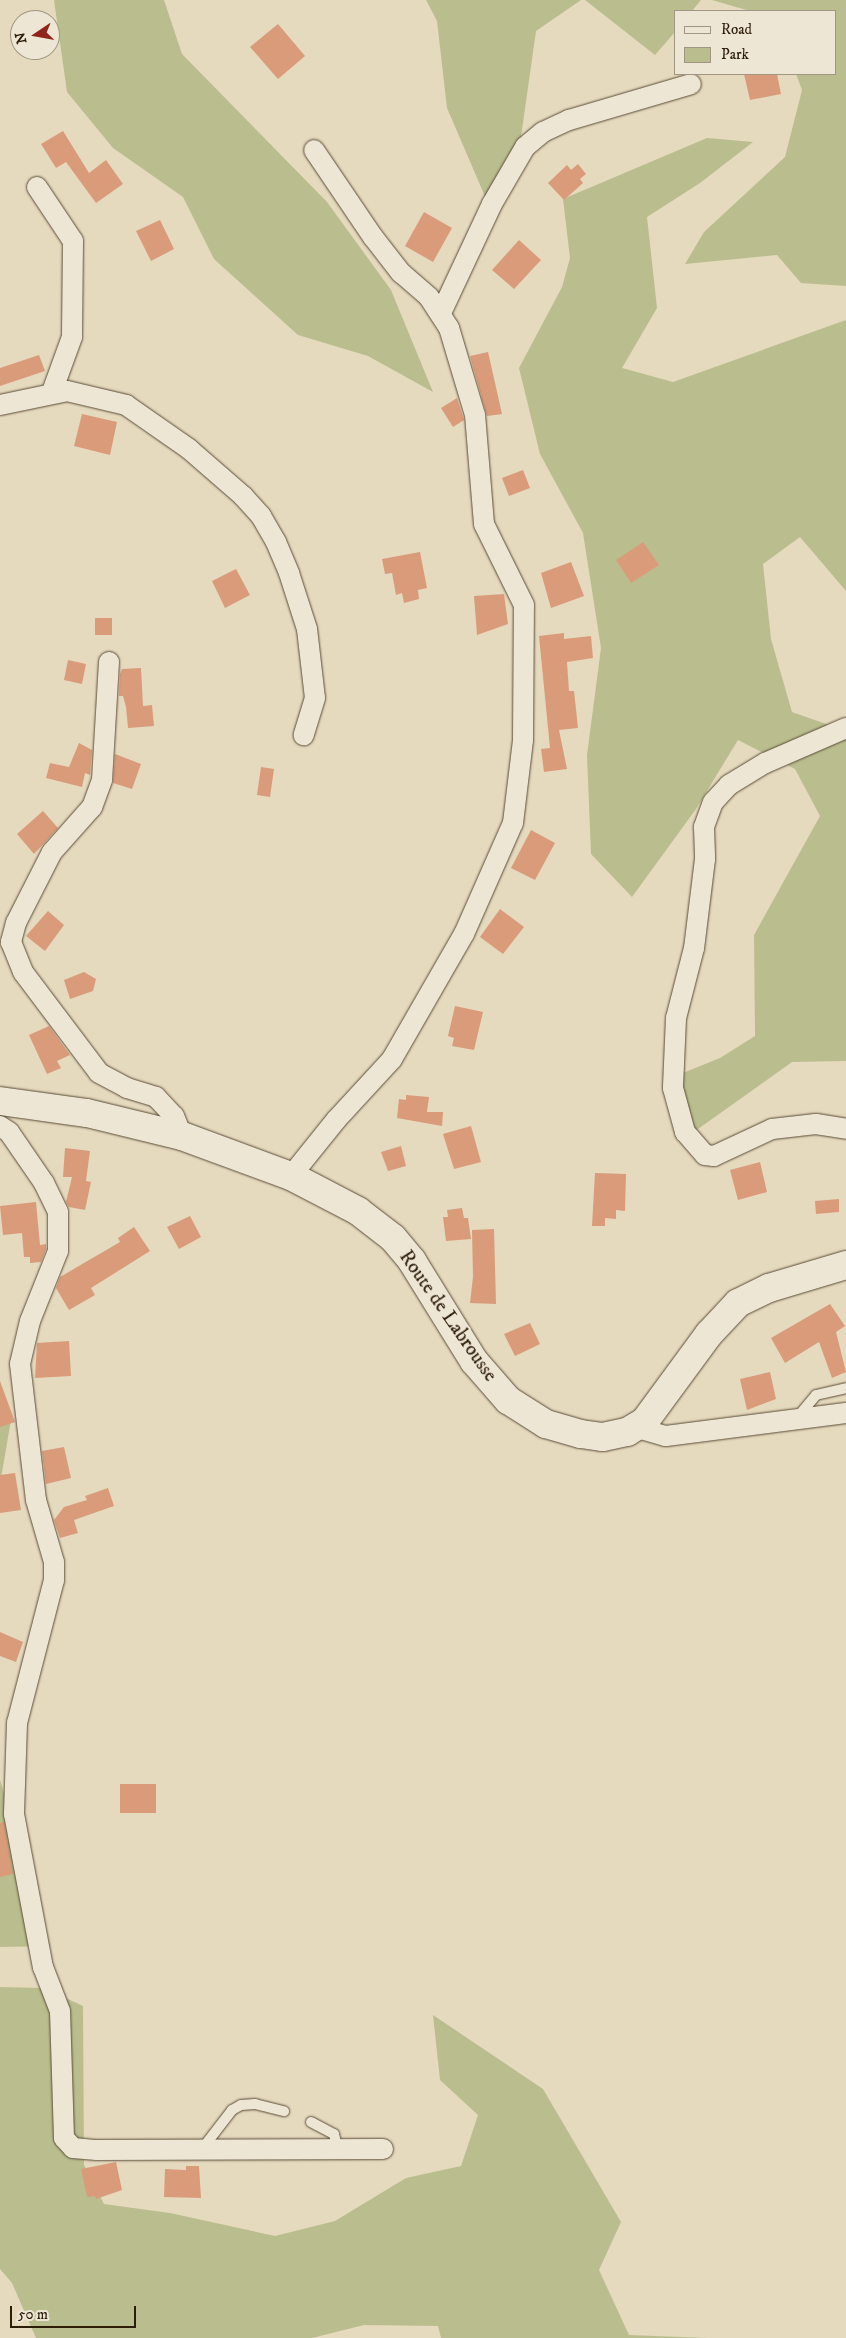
<!DOCTYPE html>
<style>
body{margin:0}
#map{position:relative;width:846px;height:2338px;overflow:hidden;background:#e5d9be;font-family:"IM FELL DW Pica",serif}
div>[style]{position:absolute}
[style*='--x']{left:calc(var(--x)*1px);top:calc(var(--y)*1px);width:calc(var(--w)*1px);rotate:calc(var(--a)*1deg)}
.green>*{inset:0;background:#babe8e}
.building>*{inset:0;background:#da9b7a}
.roads{filter:drop-shadow(0 0 1px #5a4c36) drop-shadow(0 0 1px #5a4c36)}
.lane>*{height:10px;margin:-5px;padding:0 5px;transform-origin:5px;border-radius:5px;background:#eee6d5}
.street>*{height:20px;margin:-10px;padding:0 10px;transform-origin:10px;border-radius:10px;background:#eee6d5}
.secondary>*{height:28px;margin:-14px;padding:0 14px;transform-origin:14px;border-radius:14px;background:#eee6d5}
span{translate:-50% -50%;white-space:nowrap;text-align:center;line-height:1.15;-webkit-text-stroke:4px #eee6d5;paint-order:stroke}
.street-label{font-size:20px;color:#2c1d09}
.legend{position:absolute;left:674px;top:10px;width:162px;height:65px;box-sizing:border-box;background:#eee6d5;border:1px solid #a09683;margin:0;padding:6px 9px;list-style:none;font-size:15px;color:#2c1d09}
.legend li{display:flex;align-items:center;gap:10px;height:25px}
.legend b{width:25px;border:1px solid #a09683}
.north{position:absolute;left:10px;top:10px;width:50px;height:50px;box-sizing:border-box;background:#eee6d5;border:1px solid #a09683;border-radius:50%;rotate:258deg;font-size:14px;font-weight:700;line-height:20px;text-align:center;color:#2c1d09}
.north::after{content:'';display:block;margin:auto;width:18px;height:22px;background:#8f2418;clip-path:polygon(50% 0,100% 100%,50% 72%,0 100%)}
.scale{position:absolute;left:10px;top:2306px;width:126px;height:22px;box-sizing:border-box;border:2px solid #2c1d09;border-top:0;padding-left:6px;font-size:15px;line-height:18px;white-space:nowrap;color:#2c1d09;-webkit-text-stroke:4px #eee6d5;paint-order:stroke}
</style>
<div id="map">
<div class="green">
<div style="clip-path:polygon(164px 0,182px 54px,327px 202px,391px 290px,433px 392px,368px 356px,298px 335px,214px 259px,183px 197px,113px 148px,67px 92px,54px 0)"></div>
<div style="clip-path:polygon(426px 0,581px 0,536px 31px,520px 144px,487px 201px,447px 108px,437px 21px)"></div>
<div style="clip-path:polygon(585px 0,701px 0,692px 11px,675px 11px,675px 32px,655px 55px)"></div>
<div style="clip-path:polygon(712px 0,846px 0,846px 286px,801px 283px,777px 255px,685px 264px,704px 232px,785px 157px,802px 90px,796px 74px,835px 74px,835px 11px,750px 11px)"></div>
<div style="clip-path:polygon(707px 138px,753px 142px,700px 183px,647px 217px,657px 308px,622px 368px,673px 382px,846px 320px,846px 591px,800px 537px,763px 564px,771px 639px,792px 712px,846px 731px,846px 1061px,792px 1062px,691px 1134px,678px 1075px,720px 1058px,755px 1036px,754px 935px,820px 816px,795px 769px,738px 740px,696px 809px,632px 897px,591px 854px,587px 755px,601px 648px,583px 533px,540px 454px,519px 368px,562px 287px,570px 258px,563px 199px)"></div>
<div style="clip-path:polygon(0 1405px,12px 1414px,0 1484px)"></div>
<div style="clip-path:polygon(0 1780px,50px 1946px,0 1947px)"></div>
<div style="clip-path:polygon(0 1987px,44px 1988px,83px 2006px,84px 2165px,104px 2204px,170px 2213px,275px 2236px,335px 2221px,406px 2178px,461px 2166px,478px 2115px,440px 2080px,433px 2015px,543px 2089px,621px 2222px,599px 2270px,629px 2335px,708px 2338px,441px 2338px,438px 2326px,364px 2325px,312px 2338px,36px 2338px,12px 2283px,0 2269px)"></div>
</div>
<div class="building">
<div style="clip-path:polygon(278px 24px,305px 56px,278px 79px,250px 47px)"></div>
<div style="clip-path:polygon(744px 74px,777px 74px,781px 94px,750px 100px)"></div>
<div style="clip-path:polygon(63px 131px,89px 173px,106px 160px,123px 184px,96px 203px,66px 162px,56px 168px,41px 144px)"></div>
<div style="clip-path:polygon(578px 164px,586px 174px,580px 179px,583px 183px,564px 200px,548px 183px,567px 165px,571px 170px)"></div>
<div style="clip-path:polygon(424px 212px,452px 228px,433px 262px,405px 246px)"></div>
<div style="clip-path:polygon(160px 220px,174px 249px,151px 261px,136px 231px)"></div>
<div style="clip-path:polygon(519px 240px,541px 260px,514px 289px,492px 270px)"></div>
<div style="clip-path:polygon(488px 352px,502px 414px,487px 416px,470px 356px)"></div>
<div style="clip-path:polygon(39px 355px,45px 371px,0 386px,0 368px)"></div>
<div style="clip-path:polygon(457px 398px,464px 420px,453px 427px,441px 408px)"></div>
<div style="clip-path:polygon(82px 414px,117px 422px,110px 455px,74px 446px)"></div>
<div style="clip-path:polygon(523px 470px,530px 488px,509px 496px,502px 478px)"></div>
<div style="clip-path:polygon(643px 542px,659px 565px,631px 583px,616px 560px)"></div>
<div style="clip-path:polygon(420px 552px,427px 588px,418px 590px,419px 599px,404px 603px,402px 593px,396px 595px,392px 573px,385px 574px,382px 559px)"></div>
<div style="clip-path:polygon(571px 562px,584px 596px,551px 608px,541px 573px)"></div>
<div style="clip-path:polygon(236px 569px,250px 595px,225px 608px,212px 581px)"></div>
<div style="clip-path:polygon(504px 594px,508px 624px,477px 635px,474px 596px)"></div>
<div style="clip-path:polygon(95px 618px,112px 618px,112px 635px,95px 635px)"></div>
<div style="clip-path:polygon(564px 633px,564px 639px,591px 636px,593px 658px,567px 662px,569px 691px,574px 691px,578px 728px,559px 730px,567px 769px,544px 772px,541px 749px,550px 748px,539px 636px)"></div>
<div style="clip-path:polygon(68px 660px,86px 664px,82px 684px,64px 680px)"></div>
<div style="clip-path:polygon(141px 668px,143px 706px,152px 705px,154px 726px,128px 728px,126px 707px,123px 696px,119px 696px,120px 674px,122px 669px)"></div>
<div style="clip-path:polygon(79px 743px,92px 750px,90px 775px,85px 773px,82px 787px,46px 778px,50px 763px,69px 767px)"></div>
<div style="clip-path:polygon(115px 754px,141px 764px,132px 789px,113px 783px)"></div>
<div style="clip-path:polygon(261px 767px,274px 769px,270px 797px,257px 795px)"></div>
<div style="clip-path:polygon(43px 811px,58px 828px,34px 854px,17px 834px)"></div>
<div style="clip-path:polygon(531px 830px,555px 843px,535px 880px,511px 868px)"></div>
<div style="clip-path:polygon(500px 909px,524px 927px,503px 954px,480px 937px)"></div>
<div style="clip-path:polygon(48px 911px,64px 925px,45px 951px,26px 936px)"></div>
<div style="clip-path:polygon(84px 972px,96px 979px,93px 991px,70px 999px,64px 980px)"></div>
<div style="clip-path:polygon(455px 1006px,483px 1012px,474px 1050px,452px 1046px,454px 1038px,448px 1036px)"></div>
<div style="clip-path:polygon(49px 1026px,70px 1055px,57px 1061px,61px 1068px,47px 1074px,29px 1035px)"></div>
<div style="clip-path:polygon(406px 1095px,429px 1097px,427px 1112px,443px 1112px,442px 1126px,397px 1118px,399px 1099px,406px 1100px)"></div>
<div style="clip-path:polygon(471px 1126px,481px 1162px,454px 1169px,443px 1134px)"></div>
<div style="clip-path:polygon(401px 1146px,406px 1166px,388px 1171px,381px 1152px)"></div>
<div style="clip-path:polygon(65px 1148px,90px 1151px,86px 1181px,91px 1182px,85px 1210px,69px 1207px,66px 1202px,72px 1177px,63px 1177px)"></div>
<div style="clip-path:polygon(760px 1162px,767px 1192px,738px 1200px,730px 1170px)"></div>
<div style="clip-path:polygon(595px 1173px,626px 1174px,625px 1211px,616px 1210px,616px 1219px,605px 1218px,605px 1226px,592px 1226px)"></div>
<div style="clip-path:polygon(839px 1199px,839px 1212px,816px 1214px,815px 1201px)"></div>
<div style="clip-path:polygon(36px 1202px,40px 1245px,46px 1244px,46px 1249px,41px 1262px,30px 1263px,30px 1257px,24px 1257px,22px 1233px,3px 1235px,0 1206px)"></div>
<div style="clip-path:polygon(462px 1208px,464px 1218px,468px 1218px,471px 1239px,446px 1241px,443px 1217px,448px 1217px,447px 1210px)"></div>
<div style="clip-path:polygon(190px 1216px,201px 1237px,179px 1249px,167px 1227px)"></div>
<div style="clip-path:polygon(134px 1227px,150px 1251px,91px 1288px,95px 1295px,69px 1310px,56px 1288px,60px 1277px,120px 1242px,118px 1238px)"></div>
<div style="clip-path:polygon(494px 1229px,496px 1304px,470px 1303px,473px 1277px,472px 1230px)"></div>
<div style="clip-path:polygon(830px 1304px,845px 1326px,836px 1332px,846px 1372px,832px 1378px,819px 1342px,785px 1363px,771px 1338px)"></div>
<div style="clip-path:polygon(530px 1323px,540px 1344px,515px 1356px,504px 1334px)"></div>
<div style="clip-path:polygon(69px 1341px,71px 1376px,35px 1378px,37px 1343px)"></div>
<div style="clip-path:polygon(770px 1372px,776px 1399px,747px 1410px,740px 1379px)"></div>
<div style="clip-path:polygon(0 1381px,15px 1422px,0 1427px)"></div>
<div style="clip-path:polygon(64px 1447px,71px 1478px,46px 1484px,42px 1451px)"></div>
<div style="clip-path:polygon(15px 1473px,21px 1510px,0 1513px,0 1475px)"></div>
<div style="clip-path:polygon(108px 1488px,114px 1506px,74px 1520px,78px 1533px,60px 1538px,54px 1520px,64px 1507px,87px 1500px,85px 1496px)"></div>
<div style="clip-path:polygon(0 1632px,23px 1642px,16px 1662px,0 1656px)"></div>
<div style="clip-path:polygon(120px 1784px,156px 1784px,156px 1813px,120px 1813px)"></div>
<div style="clip-path:polygon(4px 1822px,13px 1874px,0 1877px,0 1823px)"></div>
<div style="clip-path:polygon(116px 2162px,122px 2190px,96px 2199px,95px 2196px,87px 2197px,81px 2169px)"></div>
<div style="clip-path:polygon(186px 2166px,199px 2166px,201px 2198px,164px 2197px,165px 2169px,186px 2170px)"></div>
</div>
<div class="roads">
<div class="lane">
<div style="--x:796;--y:1419;--w:31;--a:-50"></div>
<div style="--x:816;--y:1395;--w:31;--a:-13"></div>
<div style="--x:311;--y:2122;--w:26;--a:28"></div>
<div style="--x:334;--y:2134;--w:13;--a:77"></div>
<div style="--x:202;--y:2149;--w:49;--a:-52.4"></div>
<div style="--x:232;--y:2110;--w:10;--a:-29"></div>
<div style="--x:241;--y:2105;--w:14;--a:-4"></div>
<div style="--x:255;--y:2104;--w:30;--a:14"></div>
</div>
<div class="street">
<div style="--x:37;--y:187;--w:65;--a:56.3"></div>
<div style="--x:73;--y:241;--w:96;--a:90.6"></div>
<div style="--x:72;--y:337;--w:59;--a:110"></div>
<div style="--x:441;--y:313;--w:120;--a:-64.9"></div>
<div style="--x:492;--y:204;--w:66;--a:-59.9"></div>
<div style="--x:525;--y:147;--w:23;--a:-40"></div>
<div style="--x:543;--y:132;--w:29;--a:-25"></div>
<div style="--x:569;--y:120;--w:127;--a:-16.4"></div>
<div style="--x:0;--y:405;--w:68;--a:-11.8"></div>
<div style="--x:67;--y:391;--w:61;--a:13.3"></div>
<div style="--x:126;--y:405;--w:77;--a:34.9"></div>
<div style="--x:189;--y:449;--w:72;--a:41"></div>
<div style="--x:243;--y:496;--w:27;--a:48"></div>
<div style="--x:261;--y:516;--w:30;--a:60"></div>
<div style="--x:276;--y:542;--w:34;--a:67"></div>
<div style="--x:289;--y:573;--w:59;--a:72.2"></div>
<div style="--x:307;--y:629;--w:69;--a:83.4"></div>
<div style="--x:315;--y:698;--w:39;--a:107"></div>
<div style="--x:109;--y:662;--w:118;--a:93.4"></div>
<div style="--x:102;--y:780;--w:29;--a:110"></div>
<div style="--x:92;--y:807;--w:60;--a:131.6"></div>
<div style="--x:52;--y:852;--w:80;--a:116.9"></div>
<div style="--x:16;--y:923;--w:20;--a:105"></div>
<div style="--x:11;--y:942;--w:32;--a:68"></div>
<div style="--x:23;--y:972;--w:126;--a:53"></div>
<div style="--x:99;--y:1073;--w:32;--a:28"></div>
<div style="--x:127;--y:1088;--w:30;--a:17"></div>
<div style="--x:156;--y:1097;--w:26;--a:47"></div>
<div style="--x:174;--y:1116;--w:22;--a:68"></div>
<div style="--x:846;--y:728;--w:88;--a:156.6"></div>
<div style="--x:765;--y:763;--w:42;--a:148.6"></div>
<div style="--x:729;--y:785;--w:23;--a:133"></div>
<div style="--x:713;--y:802;--w:27;--a:110"></div>
<div style="--x:704;--y:827;--w:32;--a:88"></div>
<div style="--x:705;--y:859;--w:90;--a:97"></div>
<div style="--x:694;--y:948;--w:72;--a:104.4"></div>
<div style="--x:676;--y:1018;--w:70;--a:92.5"></div>
<div style="--x:673;--y:1088;--w:46;--a:74.7"></div>
<div style="--x:685;--y:1132;--w:30;--a:49"></div>
<div style="--x:705;--y:1155;--w:9;--a:6"></div>
<div style="--x:714;--y:1156;--w:64;--a:-25"></div>
<div style="--x:772;--y:1129;--w:44;--a:-6.5"></div>
<div style="--x:816;--y:1124;--w:30;--a:9"></div>
<div style="--x:0;--y:1126;--w:11;--a:34"></div>
<div style="--x:9;--y:1132;--w:62;--a:55.5"></div>
<div style="--x:44;--y:1183;--w:32;--a:64"></div>
<div style="--x:58;--y:1212;--w:39;--a:90"></div>
<div style="--x:58;--y:1251;--w:75;--a:111.8"></div>
<div style="--x:30;--y:1321;--w:44;--a:103.1"></div>
<div style="--x:20;--y:1364;--w:137;--a:83.3"></div>
<div style="--x:36;--y:1500;--w:65;--a:73.8"></div>
<div style="--x:54;--y:1562;--w:18;--a:90"></div>
<div style="--x:54;--y:1580;--w:148;--a:104.5"></div>
<div style="--x:17;--y:1723;--w:91;--a:91.9"></div>
<div style="--x:14;--y:1814;--w:156;--a:79.3"></div>
<div style="--x:43;--y:1967;--w:47;--a:68.9"></div>
<div style="--x:60;--y:2011;--w:127;--a:88.2"></div>
<div style="--x:64;--y:2138;--w:13;--a:48"></div>
<div style="--x:73;--y:2148;--w:24;--a:5"></div>
<div style="--x:97;--y:2150;--w:286;--a:-0.2"></div>
<div style="--x:291;--y:1176;--w:72;--a:-51.2"></div>
<div style="--x:336;--y:1120;--w:83;--a:-47.4"></div>
<div style="--x:392;--y:1059;--w:144;--a:-60.1"></div>
<div style="--x:464;--y:934;--w:121;--a:-66.2"></div>
<div style="--x:513;--y:823;--w:84;--a:-83.1"></div>
<div style="--x:523;--y:740;--w:135;--a:-89.6"></div>
<div style="--x:524;--y:605;--w:90;--a:-116.3"></div>
<div style="--x:484;--y:524;--w:109;--a:-94.7"></div>
<div style="--x:475;--y:415;--w:91;--a:-106.6"></div>
<div style="--x:449;--y:328;--w:37;--a:-123"></div>
<div style="--x:429;--y:297;--w:37;--a:-139"></div>
<div style="--x:401;--y:273;--w:46;--a:-127.9"></div>
<div style="--x:373;--y:237;--w:105;--a:-124.1"></div>
<div style="--x:634;--y:1427;--w:33;--a:16"></div>
<div style="--x:666;--y:1436;--w:181;--a:-7.3"></div>
</div>
<div class="secondary">
<div style="--x:0;--y:1101;--w:88;--a:7.9"></div>
<div style="--x:87;--y:1113;--w:98;--a:13.6"></div>
<div style="--x:182;--y:1136;--w:116;--a:20.2"></div>
<div style="--x:291;--y:1176;--w:76;--a:27.6"></div>
<div style="--x:358;--y:1211;--w:44;--a:37.6"></div>
<div style="--x:393;--y:1238;--w:30;--a:50"></div>
<div style="--x:412;--y:1261;--w:118;--a:58.2"></div>
<div style="--x:474;--y:1361;--w:52;--a:48.9"></div>
<div style="--x:508;--y:1400;--w:45;--a:32.3"></div>
<div style="--x:546;--y:1424;--w:36;--a:16"></div>
<div style="--x:581;--y:1434;--w:22;--a:8"></div>
<div style="--x:603;--y:1437;--w:25;--a:-12"></div>
<div style="--x:627;--y:1432;--w:21;--a:-31"></div>
<div style="--x:645;--y:1421;--w:108;--a:-53.7"></div>
<div style="--x:709;--y:1334;--w:42;--a:-46.9"></div>
<div style="--x:738;--y:1303;--w:34;--a:-26"></div>
<div style="--x:769;--y:1288;--w:80;--a:-16.6"></div>
</div>
</div>
<div class="street-label">
<span style="left:448px;top:1316px;rotate:55deg">Route de Labrousse</span>
</div>
<ul class="legend">
<li><b style="height:6px;background:#eee6d5"></b>Road</li>
<li><b style="height:14px;background:#babe8e"></b>Park</li>
</ul>
<div class="north">N</div>
<div class="scale">50 m</div>
</div>
